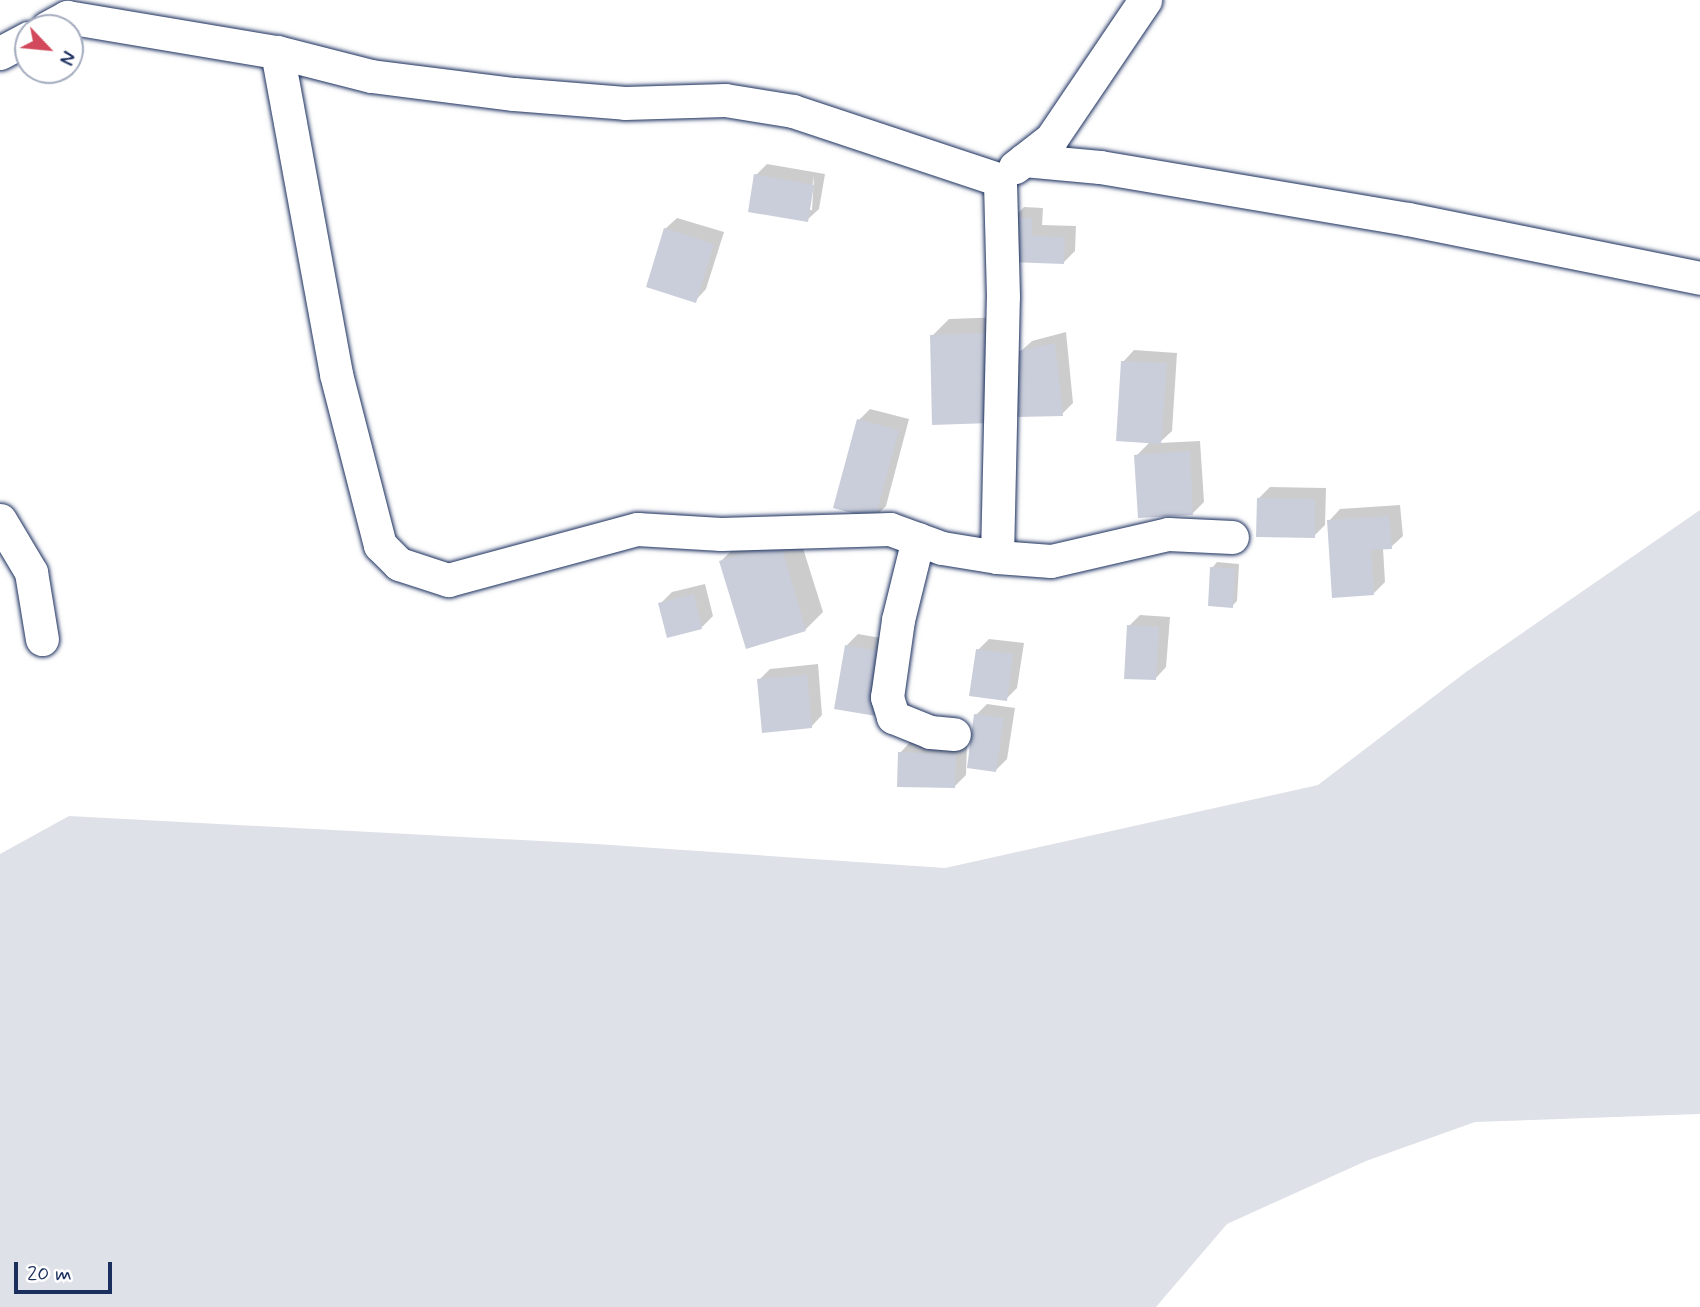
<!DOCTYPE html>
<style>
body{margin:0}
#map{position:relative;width:1700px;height:1307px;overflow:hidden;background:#fff;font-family:Mynerve,sans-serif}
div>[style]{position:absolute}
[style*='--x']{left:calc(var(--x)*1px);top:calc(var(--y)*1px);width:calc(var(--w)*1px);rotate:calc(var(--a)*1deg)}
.green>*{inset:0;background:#dee1e7}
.shadow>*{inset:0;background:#0003}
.building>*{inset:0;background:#caceda}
.roads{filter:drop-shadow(0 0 2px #1b2f5e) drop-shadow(0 0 2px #1b2f5e)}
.street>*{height:33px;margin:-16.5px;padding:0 16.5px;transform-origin:16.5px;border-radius:16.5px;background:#fff}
span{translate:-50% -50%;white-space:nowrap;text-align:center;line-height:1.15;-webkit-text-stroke:6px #fff;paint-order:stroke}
.north{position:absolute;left:14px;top:14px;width:70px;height:70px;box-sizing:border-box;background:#fff;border:2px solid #a4acbf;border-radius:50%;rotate:116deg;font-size:19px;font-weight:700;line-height:28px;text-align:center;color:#1b2f5e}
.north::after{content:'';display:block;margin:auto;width:24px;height:32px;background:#d1495b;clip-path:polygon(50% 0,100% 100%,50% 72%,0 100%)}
.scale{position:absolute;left:14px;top:1262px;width:98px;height:32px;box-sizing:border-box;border:4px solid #1b2f5e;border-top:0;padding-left:9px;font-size:21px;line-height:24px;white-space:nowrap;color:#1b2f5e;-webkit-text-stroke:5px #fff;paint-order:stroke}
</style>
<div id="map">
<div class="green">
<div style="clip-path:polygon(1700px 510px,1700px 1114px,1475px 1122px,1366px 1161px,1227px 1224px,1156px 1307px,0 1307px,0 854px,69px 816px,596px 844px,945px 868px,1318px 785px,1466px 672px)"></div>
</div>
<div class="shadow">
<div style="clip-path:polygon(evenodd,767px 164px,825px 174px,819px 209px,807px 220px,756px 175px,767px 164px,814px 176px,812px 210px,808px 210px,814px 176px)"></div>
<div style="clip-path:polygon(1024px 207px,1043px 208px,1042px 225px,1076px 226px,1075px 251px,1064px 262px,1011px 261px,1013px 218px)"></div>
<div style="clip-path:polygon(677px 218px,724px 232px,706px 289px,695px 301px,665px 229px)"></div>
<div style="clip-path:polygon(1005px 317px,1007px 404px,932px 336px,949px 319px)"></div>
<div style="clip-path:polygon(1066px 332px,1073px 403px,1062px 414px,1020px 352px,1032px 341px)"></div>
<div style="clip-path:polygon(1134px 350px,1177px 353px,1172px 431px,1159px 443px,1200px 441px,1204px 502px,1193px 513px,1136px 456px,1150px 442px,1123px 362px)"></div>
<div style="clip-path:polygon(870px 409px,909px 419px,886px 506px,875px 517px,859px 420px)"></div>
<div style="clip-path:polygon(1270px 487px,1326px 488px,1325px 525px,1314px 536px,1259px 498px)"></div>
<div style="clip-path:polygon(1400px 505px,1403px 536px,1391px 547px,1383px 548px,1385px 582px,1374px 593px,1329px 521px,1340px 509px)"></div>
<div style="clip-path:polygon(796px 526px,823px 612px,806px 629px,747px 647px,721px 561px,738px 544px)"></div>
<div style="clip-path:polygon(1217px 562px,1239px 564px,1237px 601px,1232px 606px,1212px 568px)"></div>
<div style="clip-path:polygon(705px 584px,713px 616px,702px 627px,660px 604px,672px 592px)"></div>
<div style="clip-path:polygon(1140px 615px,1170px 617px,1166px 667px,1155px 679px,1129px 626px)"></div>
<div style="clip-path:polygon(858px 634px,898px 641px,887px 703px,847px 645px)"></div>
<div style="clip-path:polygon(989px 639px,1024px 643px,1017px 688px,1006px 699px,978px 650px)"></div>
<div style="clip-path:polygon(818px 664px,822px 715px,811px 727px,759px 680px,770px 669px)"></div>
<div style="clip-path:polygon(987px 704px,1015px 708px,1007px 759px,996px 770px,976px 715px)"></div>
<div style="clip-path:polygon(911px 741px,967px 743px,966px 775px,955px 786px,900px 753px)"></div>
</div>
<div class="building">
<div style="clip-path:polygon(754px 174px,814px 185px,808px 222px,748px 212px)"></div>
<div style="clip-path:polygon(1011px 217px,1032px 218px,1032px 236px,1065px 237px,1064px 264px,1010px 262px)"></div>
<div style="clip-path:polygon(664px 228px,714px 244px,696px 303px,646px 287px)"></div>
<div style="clip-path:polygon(988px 333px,991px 423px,932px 425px,930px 335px)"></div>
<div style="clip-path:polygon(1055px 343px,1063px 416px,1014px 417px,1019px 351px)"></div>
<div style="clip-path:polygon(1121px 361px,1167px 363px,1161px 444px,1116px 441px)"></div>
<div style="clip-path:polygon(857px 419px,899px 430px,875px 519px,833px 508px)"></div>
<div style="clip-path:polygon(1190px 451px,1193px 515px,1138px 518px,1134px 455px)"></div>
<div style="clip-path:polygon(1257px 498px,1315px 499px,1315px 538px,1256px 537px)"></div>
<div style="clip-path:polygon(1389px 516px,1392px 549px,1371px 550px,1374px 595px,1332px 598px,1327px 520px)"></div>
<div style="clip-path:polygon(780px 542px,806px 631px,746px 649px,719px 561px)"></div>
<div style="clip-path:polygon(1210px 567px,1235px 568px,1233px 608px,1208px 606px)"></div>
<div style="clip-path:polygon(694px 594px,702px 629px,667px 638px,658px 603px)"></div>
<div style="clip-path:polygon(1127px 625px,1159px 627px,1156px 680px,1124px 679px)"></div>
<div style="clip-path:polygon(845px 645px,887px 652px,876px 716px,834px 709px)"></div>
<div style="clip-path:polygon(976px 649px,1013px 654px,1007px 701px,969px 696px)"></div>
<div style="clip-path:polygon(807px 675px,812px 728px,762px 733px,757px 679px)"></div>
<div style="clip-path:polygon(974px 714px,1004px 718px,996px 772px,967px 768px)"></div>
<div style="clip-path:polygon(898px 752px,956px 754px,955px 788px,897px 787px)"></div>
</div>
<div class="roads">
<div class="street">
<div style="--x:47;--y:28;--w:23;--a:-29"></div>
<div style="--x:67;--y:17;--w:213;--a:9.5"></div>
<div style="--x:277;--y:52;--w:97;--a:14.3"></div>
<div style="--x:371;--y:76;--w:144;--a:7.2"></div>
<div style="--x:514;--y:94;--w:111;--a:4.6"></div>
<div style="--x:625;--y:103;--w:100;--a:-1.7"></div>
<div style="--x:725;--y:100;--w:69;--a:9.2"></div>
<div style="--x:793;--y:111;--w:218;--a:18.4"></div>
<div style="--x:277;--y:52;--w:327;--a:79.6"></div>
<div style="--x:336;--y:374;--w:177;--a:75.6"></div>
<div style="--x:380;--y:545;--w:27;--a:45"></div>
<div style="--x:399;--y:564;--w:52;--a:18.1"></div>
<div style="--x:448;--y:580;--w:196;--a:-15.1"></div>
<div style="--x:637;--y:529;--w:84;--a:3.4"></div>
<div style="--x:721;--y:534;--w:169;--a:-1.7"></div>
<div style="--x:890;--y:529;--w:55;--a:20.1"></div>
<div style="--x:942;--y:548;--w:56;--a:9.3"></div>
<div style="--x:997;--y:557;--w:260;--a:-88.7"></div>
<div style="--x:1003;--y:297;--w:117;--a:-91.5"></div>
<div style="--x:0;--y:53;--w:32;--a:-28"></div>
<div style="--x:1024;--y:160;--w:76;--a:5.3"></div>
<div style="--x:1100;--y:167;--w:312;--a:9.6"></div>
<div style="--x:1408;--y:219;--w:298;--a:11.4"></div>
<div style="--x:1015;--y:167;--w:46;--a:-37.9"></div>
<div style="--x:1051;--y:139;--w:168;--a:-55.9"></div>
<div style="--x:0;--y:520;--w:61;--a:59.2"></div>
<div style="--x:31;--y:572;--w:68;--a:80.7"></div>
<div style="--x:918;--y:539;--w:83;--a:103.9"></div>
<div style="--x:898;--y:620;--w:78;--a:98.1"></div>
<div style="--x:887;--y:697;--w:21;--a:73"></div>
<div style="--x:893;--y:717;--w:40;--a:22"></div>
<div style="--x:930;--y:732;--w:24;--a:5"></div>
<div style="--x:997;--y:557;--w:54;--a:4.2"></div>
<div style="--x:1051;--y:561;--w:120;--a:-13"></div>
<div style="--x:1168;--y:534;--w:64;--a:2.7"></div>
</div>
</div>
<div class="north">N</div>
<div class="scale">20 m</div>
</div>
